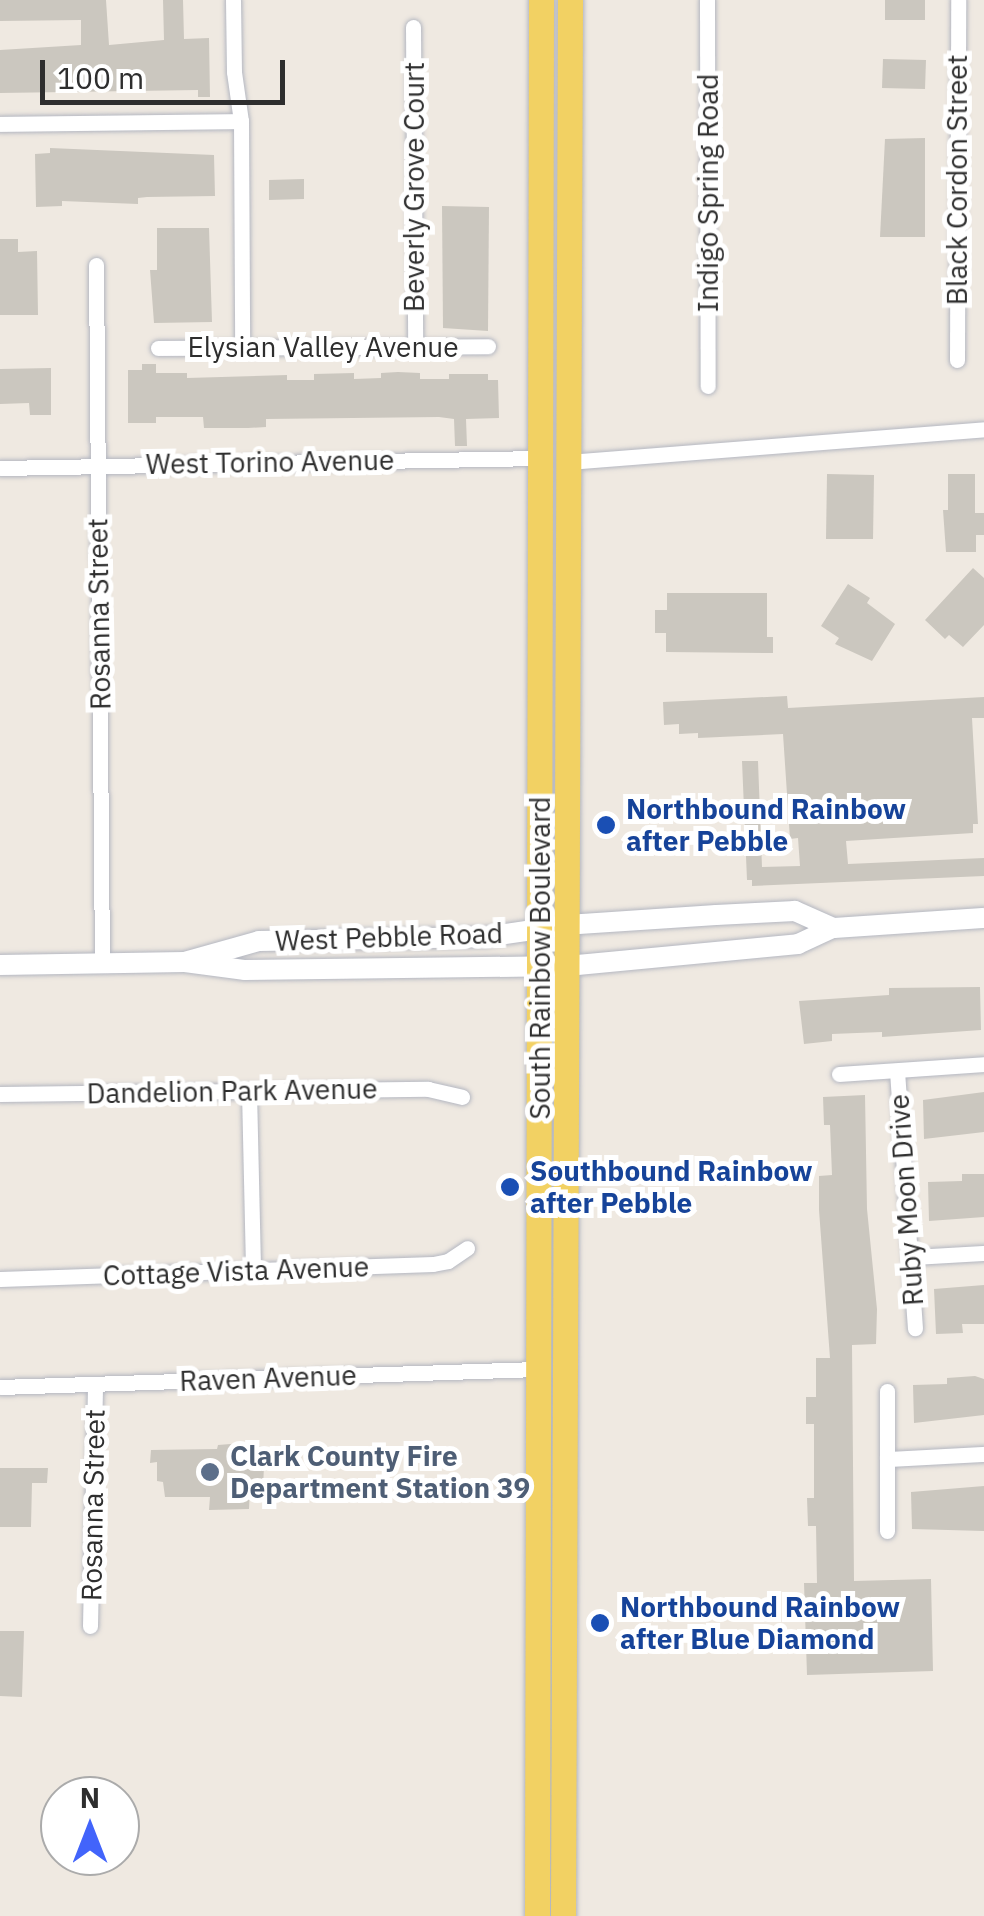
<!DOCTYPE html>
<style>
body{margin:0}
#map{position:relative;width:984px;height:1916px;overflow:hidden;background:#efe9e1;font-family:"IBM Plex Sans",sans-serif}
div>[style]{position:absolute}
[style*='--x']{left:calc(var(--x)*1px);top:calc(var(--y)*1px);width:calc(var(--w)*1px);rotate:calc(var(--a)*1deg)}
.building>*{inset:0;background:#cbc7bf}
.roads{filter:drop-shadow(0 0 2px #b4b7c1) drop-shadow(0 0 2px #b4b7c1)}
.minor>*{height:15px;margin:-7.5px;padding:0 7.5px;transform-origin:7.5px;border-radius:7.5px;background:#fff}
.tertiary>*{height:20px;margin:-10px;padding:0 10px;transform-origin:10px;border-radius:10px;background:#fff}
.primary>*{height:25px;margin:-12.5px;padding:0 12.5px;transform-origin:12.5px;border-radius:12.5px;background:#f2d163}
.dots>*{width:28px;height:28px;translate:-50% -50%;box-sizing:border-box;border:5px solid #fff;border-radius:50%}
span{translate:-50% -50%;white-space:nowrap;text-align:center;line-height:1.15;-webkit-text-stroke:10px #fff;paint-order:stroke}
.street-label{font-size:28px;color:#2e2e2e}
.transit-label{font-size:28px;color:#164399;font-weight:700}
.left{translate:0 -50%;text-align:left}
.service-label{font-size:28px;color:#4e5e75;font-weight:700}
.north{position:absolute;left:40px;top:1776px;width:100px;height:100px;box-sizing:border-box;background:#fff;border:2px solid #ababab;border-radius:50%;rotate:0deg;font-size:28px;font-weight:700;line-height:40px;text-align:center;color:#2e2e2e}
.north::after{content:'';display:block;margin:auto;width:35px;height:45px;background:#4264fb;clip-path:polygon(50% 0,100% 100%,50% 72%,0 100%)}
.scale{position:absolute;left:40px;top:60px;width:245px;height:45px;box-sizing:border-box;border:5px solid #2e2e2e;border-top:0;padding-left:12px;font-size:30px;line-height:35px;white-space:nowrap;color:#2e2e2e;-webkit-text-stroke:8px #fff;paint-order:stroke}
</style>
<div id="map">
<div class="building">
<div style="clip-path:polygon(0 0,106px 0,109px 45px,164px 40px,163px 0,183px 0,184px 39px,209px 38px,210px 97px,198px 97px,198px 90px,0 93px,0 50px,81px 45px,81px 20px,0 21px)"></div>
<div style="clip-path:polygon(885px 0,925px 0,925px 20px,885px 20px)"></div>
<div style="clip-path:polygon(883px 59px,926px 60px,925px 89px,882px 88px)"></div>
<div style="clip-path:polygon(925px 138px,925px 237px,880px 237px,885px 139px)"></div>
<div style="clip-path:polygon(50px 148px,214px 155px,215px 196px,147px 197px,138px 198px,138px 204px,62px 201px,62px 206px,36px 207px,35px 154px,50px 153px)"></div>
<div style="clip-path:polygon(304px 179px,304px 199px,269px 200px,269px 180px)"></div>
<div style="clip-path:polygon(442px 206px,489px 207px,488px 331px,443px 328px)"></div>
<div style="clip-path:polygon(157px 228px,209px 228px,212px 322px,154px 323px,150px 270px,157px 270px)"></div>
<div style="clip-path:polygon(0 239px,18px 239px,18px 252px,37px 251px,38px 315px,0 315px)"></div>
<div style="clip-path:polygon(142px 364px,156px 364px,156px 373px,187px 373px,187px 378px,287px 375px,287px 380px,314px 380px,314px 374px,354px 373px,354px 379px,381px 378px,381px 373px,398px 372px,420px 373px,420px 379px,449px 379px,449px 374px,488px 374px,488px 380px,498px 380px,499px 418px,466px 419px,467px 446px,455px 446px,454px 419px,439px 417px,266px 419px,266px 427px,248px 428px,204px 428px,203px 417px,156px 417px,156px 423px,128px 423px,128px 370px,142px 370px)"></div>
<div style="clip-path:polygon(51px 368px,51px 415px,30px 415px,29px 403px,0 404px,0 369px)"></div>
<div style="clip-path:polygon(827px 474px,874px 475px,873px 539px,826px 539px)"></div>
<div style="clip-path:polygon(948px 474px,975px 474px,975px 513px,984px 513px,984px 535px,976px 535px,976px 552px,946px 552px,943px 510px,948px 510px)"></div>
<div style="clip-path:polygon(973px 568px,984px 578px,984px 625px,963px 647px,949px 635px,945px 639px,925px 620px)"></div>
<div style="clip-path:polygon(848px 584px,870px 598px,867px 603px,895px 624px,872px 661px,835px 644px,839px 638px,821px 626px)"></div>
<div style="clip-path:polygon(667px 593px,767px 593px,767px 637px,773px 637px,773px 653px,666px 652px,666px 633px,655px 633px,655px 610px,667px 610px)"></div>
<div style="clip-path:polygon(787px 696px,788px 708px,984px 697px,984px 718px,972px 718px,978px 824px,973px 824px,973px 833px,846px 841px,848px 864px,984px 858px,984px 876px,752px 886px,752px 880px,747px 880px,742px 761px,758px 761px,762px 867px,800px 866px,798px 838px,790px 839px,783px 734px,698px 738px,698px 733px,679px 734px,679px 724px,664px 725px,663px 702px)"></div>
<div style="clip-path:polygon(980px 987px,981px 1030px,882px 1037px,882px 1032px,832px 1034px,832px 1041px,804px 1044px,799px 1001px,889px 995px,889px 988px)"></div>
<div style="clip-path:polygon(984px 1092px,984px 1132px,924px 1139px,923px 1100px)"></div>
<div style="clip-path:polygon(865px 1095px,867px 1209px,877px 1309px,876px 1344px,852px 1345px,854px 1581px,931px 1579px,933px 1671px,807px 1675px,804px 1583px,817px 1583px,816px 1526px,808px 1526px,807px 1498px,814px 1498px,814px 1424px,806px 1424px,806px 1397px,816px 1397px,816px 1358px,830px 1358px,819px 1210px,819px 1176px,832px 1175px,830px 1125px,824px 1125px,823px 1097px)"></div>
<div style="clip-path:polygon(962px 1174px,984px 1174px,984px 1217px,929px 1221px,928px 1182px,962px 1181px)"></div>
<div style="clip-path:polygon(984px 1285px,984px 1324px,962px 1324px,963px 1333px,936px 1334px,934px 1289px)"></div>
<div style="clip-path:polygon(975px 1376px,984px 1379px,984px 1415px,914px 1423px,913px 1385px,947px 1384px,947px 1378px)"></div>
<div style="clip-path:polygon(243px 1443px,242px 1447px,265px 1446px,263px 1487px,250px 1488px,249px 1509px,209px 1510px,210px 1497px,165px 1497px,163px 1482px,157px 1481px,157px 1462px,150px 1463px,151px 1450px,217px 1449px,218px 1445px)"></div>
<div style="clip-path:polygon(0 1468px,48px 1468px,47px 1483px,32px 1483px,31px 1527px,0 1527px)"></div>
<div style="clip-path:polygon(984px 1486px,984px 1531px,912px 1529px,911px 1492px)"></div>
<div style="clip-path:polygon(0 1631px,24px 1631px,22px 1697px,0 1696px)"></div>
</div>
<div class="roads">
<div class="minor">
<div style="--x:233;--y:0;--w:72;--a:89.2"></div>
<div style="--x:234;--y:72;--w:49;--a:81.9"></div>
<div style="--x:241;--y:121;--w:227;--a:89.7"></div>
<div style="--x:707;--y:0;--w:386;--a:89.9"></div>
<div style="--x:413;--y:27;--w:320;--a:89.6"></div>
<div style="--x:0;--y:124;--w:241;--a:-0.7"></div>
<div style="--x:96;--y:265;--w:697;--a:89.51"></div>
<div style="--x:158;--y:348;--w:330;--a:-0.3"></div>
<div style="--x:957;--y:360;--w:360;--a:-89.8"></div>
<div style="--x:569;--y:462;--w:416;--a:-4.5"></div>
<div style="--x:0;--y:468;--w:541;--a:-1.06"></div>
<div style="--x:897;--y:1071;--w:258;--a:86"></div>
<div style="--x:839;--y:1074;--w:145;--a:-3.9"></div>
<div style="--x:249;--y:1091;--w:179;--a:88.7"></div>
<div style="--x:0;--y:1094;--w:428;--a:-0.7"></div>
<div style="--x:428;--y:1089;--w:35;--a:13"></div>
<div style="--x:912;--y:1257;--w:72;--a:-3.2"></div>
<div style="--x:0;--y:1279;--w:433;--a:-2"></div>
<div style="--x:433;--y:1264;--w:15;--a:-11"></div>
<div style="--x:448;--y:1261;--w:23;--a:-34"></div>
<div style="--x:0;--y:1387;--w:536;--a:-1.92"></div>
<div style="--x:887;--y:1391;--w:140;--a:90"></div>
<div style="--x:887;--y:1459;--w:97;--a:-3"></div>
<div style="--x:90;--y:1626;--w:242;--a:-88.8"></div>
</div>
<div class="tertiary">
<div style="--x:833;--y:928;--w:151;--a:-3.8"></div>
<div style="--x:0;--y:965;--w:185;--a:-0.9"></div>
<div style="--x:185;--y:962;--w:61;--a:7.6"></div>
<div style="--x:245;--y:970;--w:322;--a:-0.7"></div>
<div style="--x:567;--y:966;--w:232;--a:-5.4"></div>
<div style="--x:798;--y:944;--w:38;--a:-25"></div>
<div style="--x:833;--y:928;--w:42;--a:-155.9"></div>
<div style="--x:795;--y:911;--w:79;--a:177.1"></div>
<div style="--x:716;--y:915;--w:149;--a:176.2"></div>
<div style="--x:567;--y:925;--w:82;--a:171.6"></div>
<div style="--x:486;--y:937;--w:227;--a:179"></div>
<div style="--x:259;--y:941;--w:77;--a:164.2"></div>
</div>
<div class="primary">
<div style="--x:537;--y:1916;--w:1916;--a:-89.88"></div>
<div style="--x:563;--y:1916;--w:1916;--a:-89.79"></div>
</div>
</div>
<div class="dots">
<div style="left:606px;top:825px;background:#1a4fb4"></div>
<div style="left:510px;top:1187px;background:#1a4fb4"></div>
<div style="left:210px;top:1472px;background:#5c6f8a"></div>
<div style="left:600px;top:1623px;background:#1a4fb4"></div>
</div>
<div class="street-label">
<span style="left:957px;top:180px;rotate:-90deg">Black Cordon Street</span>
<span style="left:414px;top:187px;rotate:-90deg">Beverly Grove Court</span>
<span style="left:708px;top:193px;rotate:-90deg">Indigo Spring Road</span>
<span style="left:323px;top:347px">Elysian Valley Avenue</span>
<span style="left:270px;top:462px;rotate:-1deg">West Torino Avenue</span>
<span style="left:99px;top:614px;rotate:-91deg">Rosanna Street</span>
<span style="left:389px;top:937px;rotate:-2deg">West Pebble Road</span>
<span style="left:540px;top:958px;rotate:-90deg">South Rainbow Boulevard</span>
<span style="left:232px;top:1091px;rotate:-1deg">Dandelion Park Avenue</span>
<span style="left:906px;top:1200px;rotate:-94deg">Ruby Moon Drive</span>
<span style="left:236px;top:1271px;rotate:-2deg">Cottage Vista Avenue</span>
<span style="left:268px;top:1378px;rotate:-2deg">Raven Avenue</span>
<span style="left:93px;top:1505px;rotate:-89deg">Rosanna Street</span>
</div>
<div class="transit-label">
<span class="left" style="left:626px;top:825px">Northbound Rainbow<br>after Pebble</span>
<span class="left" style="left:530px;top:1187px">Southbound Rainbow<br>after Pebble</span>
<span class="left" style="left:620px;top:1623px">Northbound Rainbow<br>after Blue Diamond</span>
</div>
<div class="service-label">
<span class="left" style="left:230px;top:1472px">Clark County Fire<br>Department Station 39</span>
</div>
<div class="north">N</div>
<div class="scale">100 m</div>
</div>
